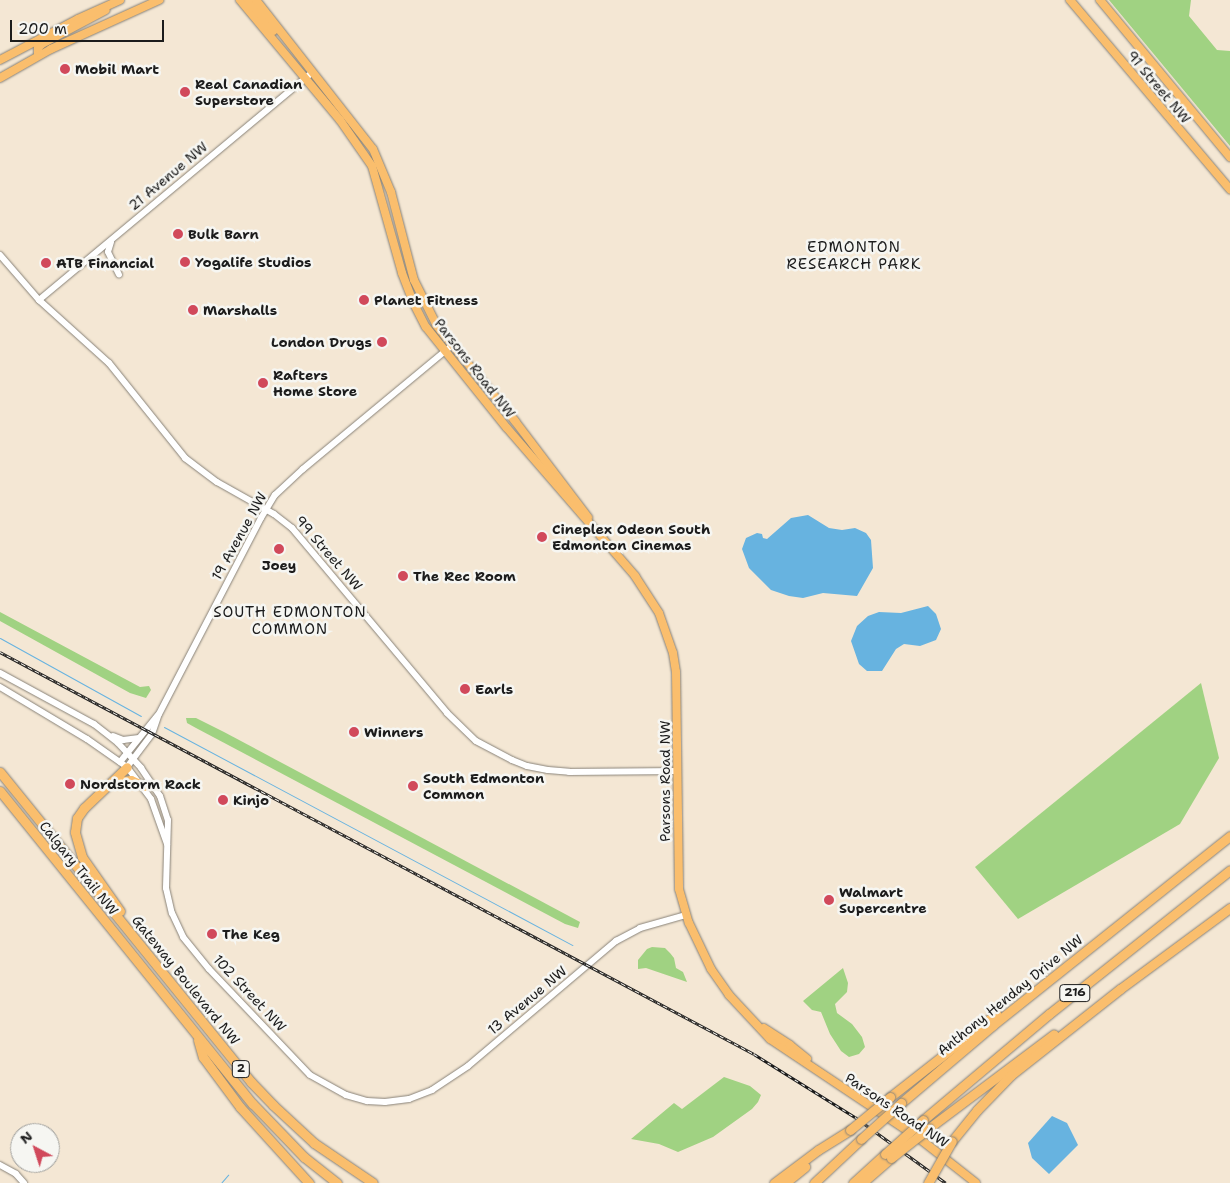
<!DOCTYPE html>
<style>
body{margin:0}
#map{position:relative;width:1230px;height:1183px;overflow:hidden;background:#f4e7d4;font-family:"Shantell Sans",sans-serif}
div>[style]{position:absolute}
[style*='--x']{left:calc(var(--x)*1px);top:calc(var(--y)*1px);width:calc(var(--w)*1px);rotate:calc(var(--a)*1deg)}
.green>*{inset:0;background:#a0d282}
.water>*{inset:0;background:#67b3e0}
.stream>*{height:1px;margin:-0.5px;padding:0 0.5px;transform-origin:0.5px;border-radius:0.5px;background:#67b3e0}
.roads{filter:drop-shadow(0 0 1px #888278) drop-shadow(0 0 1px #888278)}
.minor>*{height:6px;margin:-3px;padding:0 3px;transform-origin:3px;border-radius:3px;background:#fff}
.major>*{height:8px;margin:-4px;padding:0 4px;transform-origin:4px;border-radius:4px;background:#fabe6d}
.highway>*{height:9px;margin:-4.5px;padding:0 4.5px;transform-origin:4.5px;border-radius:4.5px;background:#fabe6d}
.rail>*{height:3px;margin-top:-1.5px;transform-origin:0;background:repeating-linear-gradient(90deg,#f6f6f2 0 4px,#1c1c1c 0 8px);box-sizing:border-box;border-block:1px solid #1c1c1c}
.bridges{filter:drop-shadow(0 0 1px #888278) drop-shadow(0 0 1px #888278)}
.highway-bridge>*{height:9px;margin:-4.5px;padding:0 4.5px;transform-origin:4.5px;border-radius:4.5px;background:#fabe6d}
.dots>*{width:14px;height:14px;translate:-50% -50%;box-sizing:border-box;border:2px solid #f6f6f2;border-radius:50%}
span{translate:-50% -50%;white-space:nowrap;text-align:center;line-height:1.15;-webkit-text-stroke:5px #f6f6f2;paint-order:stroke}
.shield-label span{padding:1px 4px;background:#f6f6f2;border:1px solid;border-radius:4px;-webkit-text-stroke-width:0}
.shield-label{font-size:12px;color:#1c1c1c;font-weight:700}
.poi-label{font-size:14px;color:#1c1c1c;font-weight:700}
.left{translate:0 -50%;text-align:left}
.right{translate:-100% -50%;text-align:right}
.street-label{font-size:14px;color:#1c1c1c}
.neighbourhood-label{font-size:15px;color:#1c1c1c;letter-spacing:1px}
.north{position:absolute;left:10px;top:1123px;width:50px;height:50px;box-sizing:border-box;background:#f6f6f2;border:1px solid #9f9f9c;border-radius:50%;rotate:320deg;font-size:14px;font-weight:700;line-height:20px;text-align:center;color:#1c1c1c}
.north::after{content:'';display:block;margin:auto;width:18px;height:22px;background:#d1495b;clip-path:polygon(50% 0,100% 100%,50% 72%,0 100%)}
.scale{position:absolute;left:10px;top:20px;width:154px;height:22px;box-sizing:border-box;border:2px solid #1c1c1c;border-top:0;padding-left:6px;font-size:15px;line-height:18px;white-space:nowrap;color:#1c1c1c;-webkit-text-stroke:4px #f6f6f2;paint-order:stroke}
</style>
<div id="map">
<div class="green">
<div style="clip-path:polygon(1109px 0,1191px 0,1189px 16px,1217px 50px,1230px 51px,1230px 146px)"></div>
<div style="clip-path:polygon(0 612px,140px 687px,149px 686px,151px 690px,146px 698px,130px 693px,0 621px)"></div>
<div style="clip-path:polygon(1201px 683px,1219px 758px,1180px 824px,1018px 919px,975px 867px)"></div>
<div style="clip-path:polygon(186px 718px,196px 718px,224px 732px,580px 922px,578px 928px,565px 924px,196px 728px,187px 723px)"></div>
<div style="clip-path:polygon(652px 947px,665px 948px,670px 953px,674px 958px,676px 968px,683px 972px,687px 982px,646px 968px,638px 969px,638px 960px,647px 949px)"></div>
<div style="clip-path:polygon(843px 968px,848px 983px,847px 992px,835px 1004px,837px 1013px,852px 1024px,862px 1037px,865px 1047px,859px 1054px,849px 1057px,841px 1051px,830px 1034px,821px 1012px,812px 1010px,803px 1001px)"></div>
<div style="clip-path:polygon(724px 1077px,750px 1086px,761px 1095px,758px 1102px,752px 1109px,713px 1137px,678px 1152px,659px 1144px,631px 1139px,674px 1103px,682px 1109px)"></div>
</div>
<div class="water">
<div style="clip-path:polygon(808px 515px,829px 528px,842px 530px,855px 528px,866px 533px,871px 540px,873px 568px,857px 596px,823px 593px,803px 598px,789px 596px,771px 590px,749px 568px,742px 549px,746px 538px,757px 533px,762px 534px,763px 538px,767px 539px,791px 518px)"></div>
<div style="clip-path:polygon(928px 606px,936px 614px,941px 629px,936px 640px,920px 646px,904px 644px,896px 649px,882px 671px,867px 671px,859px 664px,851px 641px,857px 626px,868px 616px,879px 612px,901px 613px)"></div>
<div style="clip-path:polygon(1052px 1116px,1067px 1123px,1078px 1145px,1049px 1174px,1032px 1158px,1028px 1143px)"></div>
</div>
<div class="stream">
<div style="--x:0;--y:638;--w:161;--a:29"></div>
<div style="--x:164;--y:727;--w:463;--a:28.1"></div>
<div style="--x:221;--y:1183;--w:11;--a:-49"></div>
</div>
<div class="roads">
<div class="minor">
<div style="--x:111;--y:242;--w:10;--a:107"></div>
<div style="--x:108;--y:252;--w:25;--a:64"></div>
<div style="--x:0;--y:255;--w:60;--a:49.1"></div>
<div style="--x:39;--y:300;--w:94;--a:42"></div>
<div style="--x:109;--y:363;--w:122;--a:51.3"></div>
<div style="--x:185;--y:458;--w:40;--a:37"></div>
<div style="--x:217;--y:482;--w:65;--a:29.3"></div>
<div style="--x:274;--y:514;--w:23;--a:38"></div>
<div style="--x:292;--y:528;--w:241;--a:50"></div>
<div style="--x:447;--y:713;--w:40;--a:44"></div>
<div style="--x:476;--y:741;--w:41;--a:27.8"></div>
<div style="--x:512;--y:760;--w:16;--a:22"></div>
<div style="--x:527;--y:766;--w:21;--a:11"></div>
<div style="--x:548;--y:770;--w:21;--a:5"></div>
<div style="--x:569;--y:772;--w:109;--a:-0.5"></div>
<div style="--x:39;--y:300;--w:356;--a:-39.8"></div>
<div style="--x:0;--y:673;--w:107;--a:28.5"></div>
<div style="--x:94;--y:724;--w:31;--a:38"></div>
<div style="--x:118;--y:743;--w:34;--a:47"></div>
<div style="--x:141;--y:768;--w:34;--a:56"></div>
<div style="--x:160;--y:796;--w:25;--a:72"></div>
<div style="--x:168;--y:820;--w:68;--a:91.7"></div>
<div style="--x:166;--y:888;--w:26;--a:77"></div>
<div style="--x:172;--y:913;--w:26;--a:65"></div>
<div style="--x:183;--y:937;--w:41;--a:50.9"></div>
<div style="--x:209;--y:969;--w:146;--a:46.4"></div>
<div style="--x:310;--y:1075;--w:41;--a:29.1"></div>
<div style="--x:346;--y:1095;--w:22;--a:16"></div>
<div style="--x:367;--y:1101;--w:18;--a:3"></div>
<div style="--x:385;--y:1102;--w:24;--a:-7"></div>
<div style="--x:409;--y:1099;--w:25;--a:-21"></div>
<div style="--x:432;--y:1090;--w:43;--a:-33.7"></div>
<div style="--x:468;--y:1066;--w:194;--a:-40.2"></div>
<div style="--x:616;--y:941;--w:27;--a:-28"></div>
<div style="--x:640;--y:928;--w:48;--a:-15.8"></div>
<div style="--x:0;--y:687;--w:101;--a:30.9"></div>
<div style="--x:87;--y:739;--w:49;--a:35"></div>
<div style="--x:127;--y:767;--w:40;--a:53"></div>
<div style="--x:151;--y:799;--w:48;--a:70.4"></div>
<div style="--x:113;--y:736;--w:11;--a:22"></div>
<div style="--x:123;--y:740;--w:16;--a:-7"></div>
<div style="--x:120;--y:762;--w:59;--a:-51.2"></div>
<div style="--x:127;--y:767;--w:41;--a:-52.9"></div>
<div style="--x:152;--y:734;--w:21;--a:-71"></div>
<div style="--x:159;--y:714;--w:221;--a:-62.5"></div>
<div style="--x:261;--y:518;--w:27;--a:-59"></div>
<div style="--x:275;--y:495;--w:38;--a:-43"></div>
<div style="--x:303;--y:469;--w:190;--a:-39.7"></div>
<div style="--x:0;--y:1165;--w:18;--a:29"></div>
<div style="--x:16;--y:1174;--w:12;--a:48"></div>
</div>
<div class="major">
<div style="--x:240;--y:0;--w:156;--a:50.2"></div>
<div style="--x:340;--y:120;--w:56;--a:55.2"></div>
<div style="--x:372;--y:166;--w:111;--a:74.3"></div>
<div style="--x:402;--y:273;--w:31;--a:69"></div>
<div style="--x:413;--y:302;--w:28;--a:63"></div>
<div style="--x:426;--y:327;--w:129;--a:51.3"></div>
<div style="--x:507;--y:428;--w:196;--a:49.1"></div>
<div style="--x:635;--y:576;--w:44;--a:57"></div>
<div style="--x:659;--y:613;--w:42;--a:70.7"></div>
<div style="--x:673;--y:653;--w:19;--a:81"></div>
<div style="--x:676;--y:672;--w:217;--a:89.2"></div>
<div style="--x:679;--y:889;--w:35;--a:74"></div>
<div style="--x:689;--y:923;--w:51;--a:64.4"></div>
<div style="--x:711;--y:969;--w:32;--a:55"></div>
<div style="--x:729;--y:995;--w:60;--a:47"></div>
<div style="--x:770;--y:1039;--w:180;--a:33.7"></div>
<div style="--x:920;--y:1139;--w:71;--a:38.2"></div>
<div style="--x:248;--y:0;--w:40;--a:50"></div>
<div style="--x:256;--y:0;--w:189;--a:51.9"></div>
<div style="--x:373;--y:149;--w:47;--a:67.3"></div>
<div style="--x:391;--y:192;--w:91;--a:75.4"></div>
<div style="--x:414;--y:280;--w:51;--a:63.4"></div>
<div style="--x:437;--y:326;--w:123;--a:50.6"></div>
<div style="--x:515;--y:421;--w:121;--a:52.8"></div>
<div style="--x:1070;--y:0;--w:248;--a:49.8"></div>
<div style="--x:1100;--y:0;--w:204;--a:50.4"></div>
<div style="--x:38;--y:55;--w:7;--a:-90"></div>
<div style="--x:38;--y:48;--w:6;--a:-45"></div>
<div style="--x:42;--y:44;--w:72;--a:-28"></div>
<div style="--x:0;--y:60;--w:88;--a:-27.7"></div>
<div style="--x:78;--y:19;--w:46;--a:-24.3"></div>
<div style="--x:0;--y:78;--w:59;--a:-29.6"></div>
<div style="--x:51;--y:49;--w:119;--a:-24.4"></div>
<div style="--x:764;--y:1028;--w:31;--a:33"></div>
<div style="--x:790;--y:1045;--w:22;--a:39"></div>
</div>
<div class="highway">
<div style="--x:0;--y:772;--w:399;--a:51"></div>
<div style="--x:251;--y:1082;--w:32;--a:46"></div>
<div style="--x:273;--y:1105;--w:56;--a:42.8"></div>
<div style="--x:314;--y:1143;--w:71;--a:34.1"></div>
<div style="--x:114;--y:782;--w:17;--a:-7"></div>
<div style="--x:131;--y:780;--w:14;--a:25"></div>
<div style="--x:0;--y:791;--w:402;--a:51.1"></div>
<div style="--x:253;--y:1104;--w:74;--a:46.1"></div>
<div style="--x:304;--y:1157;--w:42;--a:38.2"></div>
<div style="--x:120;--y:911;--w:66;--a:-125.1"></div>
<div style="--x:82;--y:857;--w:26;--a:-106"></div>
<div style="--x:75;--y:832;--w:14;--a:-82"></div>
<div style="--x:77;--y:818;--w:12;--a:-55"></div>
<div style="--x:84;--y:808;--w:59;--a:-43.6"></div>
<div style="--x:198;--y:1040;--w:18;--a:74"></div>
<div style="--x:203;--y:1057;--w:62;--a:53.5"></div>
<div style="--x:240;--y:1107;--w:103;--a:47.8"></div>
<div style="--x:890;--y:1097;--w:135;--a:-38.1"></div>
<div style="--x:901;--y:1103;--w:121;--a:-40.3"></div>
<div style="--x:993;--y:1025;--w:303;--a:-38.6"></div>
<div style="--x:923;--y:1120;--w:165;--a:-40.1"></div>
<div style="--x:1049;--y:1014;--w:231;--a:-38.5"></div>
<div style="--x:929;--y:1128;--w:156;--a:-36.9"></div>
<div style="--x:952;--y:1141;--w:40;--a:-51"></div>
<div style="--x:977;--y:1110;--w:49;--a:-45.8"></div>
<div style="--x:1011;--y:1075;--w:139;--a:-38.3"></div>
<div style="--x:1120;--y:989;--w:137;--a:-36.4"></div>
<div style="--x:774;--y:1183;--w:55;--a:-36.9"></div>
<div style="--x:818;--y:1150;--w:38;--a:-32"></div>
<div style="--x:785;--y:1183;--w:26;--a:-39"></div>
<div style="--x:814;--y:1183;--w:64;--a:-43.1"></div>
<div style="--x:853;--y:1183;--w:43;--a:-42.2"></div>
<div style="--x:862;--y:1183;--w:38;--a:-41"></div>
</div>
</div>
<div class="rail">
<div style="--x:0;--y:652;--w:854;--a:28.06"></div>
<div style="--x:754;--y:1054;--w:119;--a:32"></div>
<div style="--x:855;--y:1117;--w:112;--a:36"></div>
</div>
<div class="bridges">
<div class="highway-bridge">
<div style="--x:850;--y:1130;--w:52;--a:-39.5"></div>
<div style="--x:861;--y:1139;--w:54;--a:-42"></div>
<div style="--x:885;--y:1154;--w:51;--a:-41.8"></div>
<div style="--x:891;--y:1158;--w:48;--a:-38.3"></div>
<div style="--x:928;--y:1183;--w:48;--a:-60.3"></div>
</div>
</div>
<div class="dots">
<div style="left:65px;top:69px;background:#d1495b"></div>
<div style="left:185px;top:92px;background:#d1495b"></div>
<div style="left:178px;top:234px;background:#d1495b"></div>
<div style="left:185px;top:262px;background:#d1495b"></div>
<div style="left:46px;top:263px;background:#d1495b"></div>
<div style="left:364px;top:300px;background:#d1495b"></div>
<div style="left:193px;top:310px;background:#d1495b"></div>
<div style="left:382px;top:342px;background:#d1495b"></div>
<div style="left:263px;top:383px;background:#d1495b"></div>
<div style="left:542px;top:537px;background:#d1495b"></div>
<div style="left:279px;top:549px;background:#d1495b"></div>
<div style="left:403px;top:576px;background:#d1495b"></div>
<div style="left:465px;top:689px;background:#d1495b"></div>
<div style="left:354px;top:732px;background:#d1495b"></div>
<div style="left:70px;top:784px;background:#d1495b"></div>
<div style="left:413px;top:786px;background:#d1495b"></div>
<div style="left:223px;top:800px;background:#d1495b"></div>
<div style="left:829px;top:900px;background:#d1495b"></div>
<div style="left:212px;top:934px;background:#d1495b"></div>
</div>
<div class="shield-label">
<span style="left:1075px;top:993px">216</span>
<span style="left:241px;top:1069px">2</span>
</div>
<div class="poi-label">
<span class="left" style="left:75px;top:69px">Mobil Mart</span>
<span class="left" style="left:195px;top:92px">Real Canadian<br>Superstore</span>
<span class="left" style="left:188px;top:234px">Bulk Barn</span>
<span class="left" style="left:195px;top:262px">Yogalife Studios</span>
<span class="left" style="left:56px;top:263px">ATB Financial</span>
<span class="left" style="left:374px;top:300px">Planet Fitness</span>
<span class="left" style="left:203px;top:310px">Marshalls</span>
<span class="right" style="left:372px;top:342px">London Drugs</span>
<span class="left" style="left:273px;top:383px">Rafters<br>Home Store</span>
<span class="left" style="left:552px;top:537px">Cineplex Odeon South<br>Edmonton Cinemas</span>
<span style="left:279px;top:565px">Joey</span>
<span class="left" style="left:413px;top:576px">The Rec Room</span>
<span class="left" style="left:475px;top:689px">Earls</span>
<span class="left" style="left:364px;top:732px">Winners</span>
<span class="left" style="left:423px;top:786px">South Edmonton<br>Common</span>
<span class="left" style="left:80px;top:784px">Nordstorm Rack</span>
<span class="left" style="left:233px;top:800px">Kinjo</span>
<span class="left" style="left:839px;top:900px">Walmart<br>Supercentre</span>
<span class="left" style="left:222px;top:934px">The Keg</span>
</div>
<div class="street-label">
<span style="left:1159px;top:87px;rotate:50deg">91 Street NW</span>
<span style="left:168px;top:176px;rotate:-40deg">21 Avenue NW</span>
<span style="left:475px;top:368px;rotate:52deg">Parsons Road NW</span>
<span style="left:239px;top:536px;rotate:-61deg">19 Avenue NW</span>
<span style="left:329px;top:553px;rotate:49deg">99 Street NW</span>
<span style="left:665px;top:781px;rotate:-90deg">Parsons Road NW</span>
<span style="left:79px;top:868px;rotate:51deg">Calgary Trail NW</span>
<span style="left:186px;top:980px;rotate:51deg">Gateway Boulevard NW</span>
<span style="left:250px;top:993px;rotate:47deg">102 Street NW</span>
<span style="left:1010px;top:995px;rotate:-39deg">Anthony Henday Drive NW</span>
<span style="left:527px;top:1000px;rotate:-40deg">13 Avenue NW</span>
<span style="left:897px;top:1110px;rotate:34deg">Parsons Road NW</span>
</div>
<div class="neighbourhood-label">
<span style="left:854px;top:256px">EDMONTON<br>RESEARCH PARK</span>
<span style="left:290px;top:621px">SOUTH EDMONTON<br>COMMON</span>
</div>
<div class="north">N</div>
<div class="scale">200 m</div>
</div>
